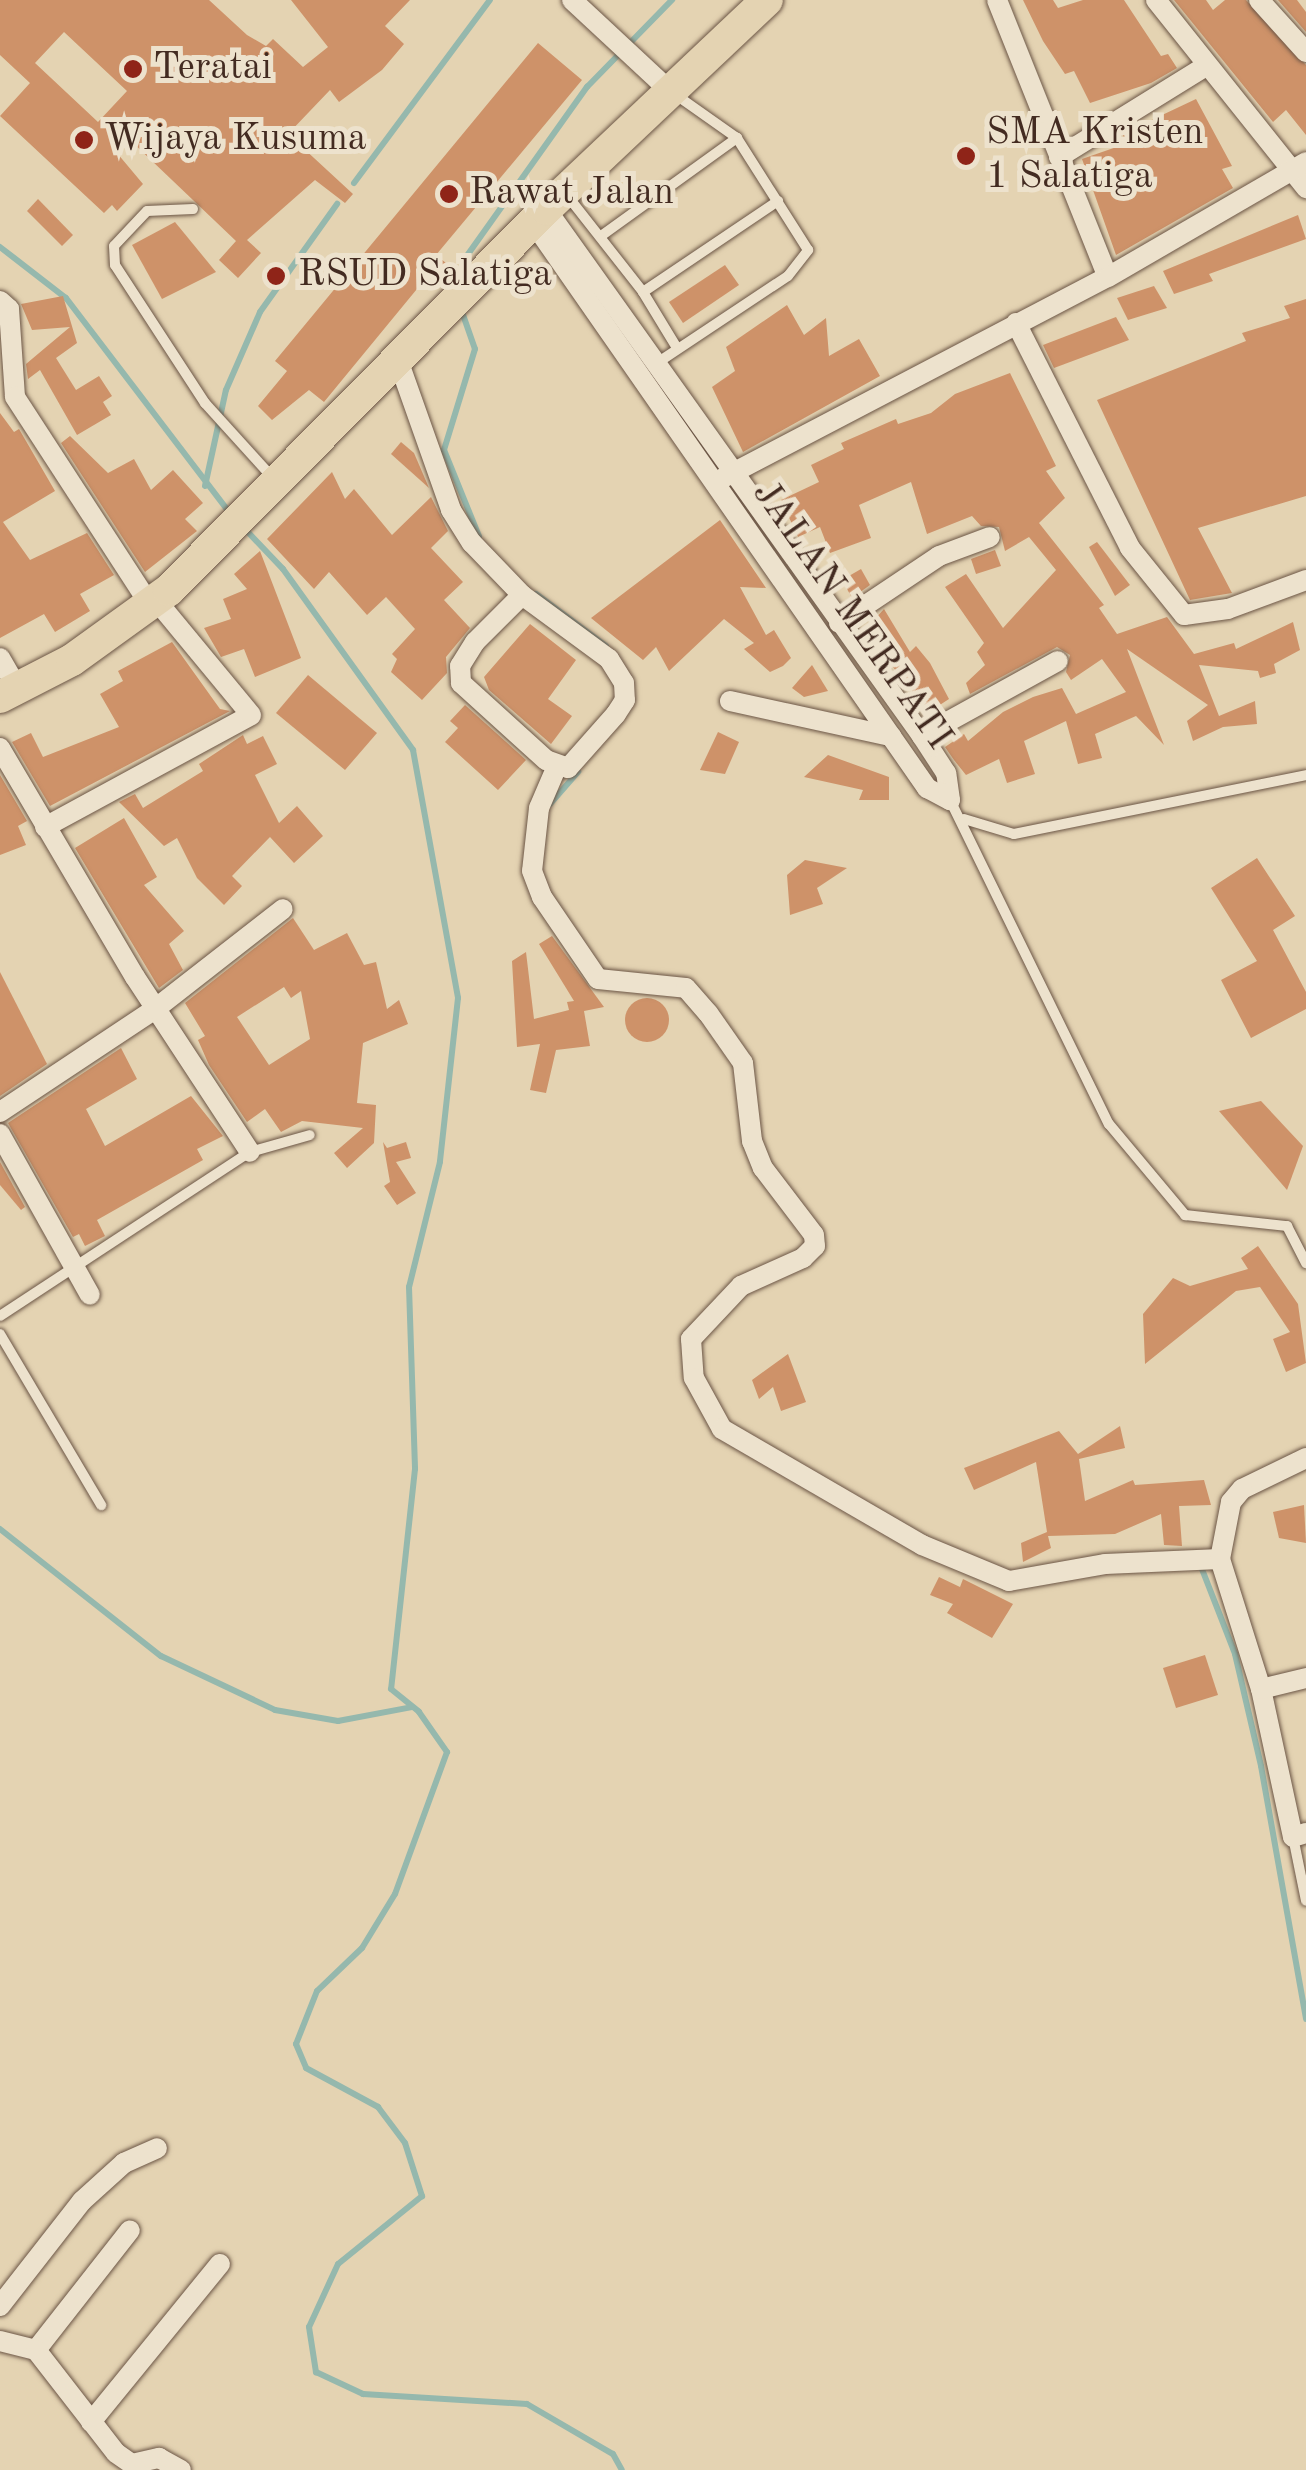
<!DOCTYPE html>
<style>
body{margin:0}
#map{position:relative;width:1306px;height:2470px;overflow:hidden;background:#e4d3b2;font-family:"Old Standard TT",serif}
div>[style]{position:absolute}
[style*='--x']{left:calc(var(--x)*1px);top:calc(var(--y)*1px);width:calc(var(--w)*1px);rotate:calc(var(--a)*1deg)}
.stream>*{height:6px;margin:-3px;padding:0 3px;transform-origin:3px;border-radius:3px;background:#95b8ad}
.building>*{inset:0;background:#ce9269}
.round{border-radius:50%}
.roads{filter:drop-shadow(0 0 2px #6b5545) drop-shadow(0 0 2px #6b5545)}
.lane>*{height:10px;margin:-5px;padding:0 5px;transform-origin:5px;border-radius:5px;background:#ede2cd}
.street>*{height:20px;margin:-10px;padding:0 10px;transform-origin:10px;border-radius:10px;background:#ede2cd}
.primary>*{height:32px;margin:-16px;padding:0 16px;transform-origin:16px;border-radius:16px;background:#e4d3b2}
.dots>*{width:28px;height:28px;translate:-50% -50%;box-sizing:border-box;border:5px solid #ede2cd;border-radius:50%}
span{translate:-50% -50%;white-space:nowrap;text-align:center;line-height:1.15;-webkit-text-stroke:10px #ede2cd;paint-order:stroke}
.poi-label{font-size:38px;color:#432b21}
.left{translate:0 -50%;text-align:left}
.street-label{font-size:38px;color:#432b21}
</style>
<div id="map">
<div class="stream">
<div style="--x:354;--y:183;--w:228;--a:-53.4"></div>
<div style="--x:0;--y:247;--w:83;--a:37.7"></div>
<div style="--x:66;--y:298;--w:269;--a:52.7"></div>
<div style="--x:459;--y:279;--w:23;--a:-72"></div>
<div style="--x:466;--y:257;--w:209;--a:-54.6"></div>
<div style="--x:587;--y:87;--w:122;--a:-45.7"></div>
<div style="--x:461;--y:309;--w:42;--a:70.7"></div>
<div style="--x:475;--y:349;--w:106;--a:107.1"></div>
<div style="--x:444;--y:450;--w:93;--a:67.9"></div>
<div style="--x:205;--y:486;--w:98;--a:-77.7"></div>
<div style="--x:226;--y:390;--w:85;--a:-66.4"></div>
<div style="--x:260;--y:312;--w:133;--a:-54.5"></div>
<div style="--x:245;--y:529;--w:55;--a:46.5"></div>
<div style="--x:283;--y:569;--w:223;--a:54.3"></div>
<div style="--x:413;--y:750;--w:252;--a:79.7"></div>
<div style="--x:458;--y:998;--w:165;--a:96.3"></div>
<div style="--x:440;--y:1162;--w:129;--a:103.9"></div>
<div style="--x:409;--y:1287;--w:182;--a:88.1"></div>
<div style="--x:415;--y:1469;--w:221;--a:96.2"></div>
<div style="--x:391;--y:1689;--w:36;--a:39"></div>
<div style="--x:419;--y:1712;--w:49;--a:55"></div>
<div style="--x:447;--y:1752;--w:151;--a:110.1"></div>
<div style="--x:395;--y:1894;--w:63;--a:121.4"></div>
<div style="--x:362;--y:1948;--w:62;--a:136.3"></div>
<div style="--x:317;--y:1991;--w:57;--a:111.6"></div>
<div style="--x:296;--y:2044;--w:26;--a:67"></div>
<div style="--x:306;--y:2068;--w:82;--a:28.4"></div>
<div style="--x:378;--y:2107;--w:45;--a:53.1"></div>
<div style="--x:405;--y:2143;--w:56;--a:72.2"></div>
<div style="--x:422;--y:2196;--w:108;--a:141"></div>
<div style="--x:338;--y:2264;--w:69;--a:114.7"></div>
<div style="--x:309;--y:2327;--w:46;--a:81.2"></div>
<div style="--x:316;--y:2372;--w:52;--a:25.1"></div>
<div style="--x:363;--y:2394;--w:164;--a:3.5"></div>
<div style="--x:527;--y:2404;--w:99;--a:30.2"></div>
<div style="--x:613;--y:2454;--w:18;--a:61"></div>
<div style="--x:536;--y:594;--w:87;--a:36.6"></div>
<div style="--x:550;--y:804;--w:43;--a:-48.8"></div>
<div style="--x:0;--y:1529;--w:205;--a:38.3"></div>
<div style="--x:161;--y:1656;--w:126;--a:25.3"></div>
<div style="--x:275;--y:1710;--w:64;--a:9.9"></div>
<div style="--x:338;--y:1721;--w:75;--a:-10.7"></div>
<div style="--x:1200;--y:1564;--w:97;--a:68.7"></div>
<div style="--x:1235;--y:1654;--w:115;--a:76.9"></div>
<div style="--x:1261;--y:1766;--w:257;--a:79.9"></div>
</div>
<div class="building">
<div style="clip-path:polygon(evenodd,0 0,209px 0,247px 35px,266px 46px,273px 39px,303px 67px,328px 47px,291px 0,410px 0,385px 26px,404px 44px,382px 70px,339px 102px,330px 90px,288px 134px,353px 194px,345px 203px,315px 180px,247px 240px,261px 253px,238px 278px,219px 260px,236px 241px,130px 140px,117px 153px,143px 184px,117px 211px,112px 205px,104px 213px,0 116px,30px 83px,0 55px,0 0,64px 32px,127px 91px,98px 122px,35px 63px,64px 32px)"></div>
<div style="clip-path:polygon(1023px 0,1053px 0,1058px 8px,1083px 0,1124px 0,1161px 56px,1168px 54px,1177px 68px,1151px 83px,1090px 103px,1074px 71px,1065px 74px,1043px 41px)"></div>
<div style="clip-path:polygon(1174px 0,1206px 0,1213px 10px,1225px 0,1246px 0,1306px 65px,1306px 135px,1286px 110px,1273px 122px)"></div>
<div style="clip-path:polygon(1278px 0,1297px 0,1306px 12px,1306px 32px)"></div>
<div style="clip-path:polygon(538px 43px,582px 80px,436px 255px,451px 267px,435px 286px,426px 278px,324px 402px,309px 390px,272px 420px,258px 406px,287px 371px,275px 361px)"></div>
<div style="clip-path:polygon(1196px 99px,1232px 166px,1222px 169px,1233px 188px,1116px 255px,1082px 159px,1128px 143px,1122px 134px)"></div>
<div style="clip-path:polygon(38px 199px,73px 235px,62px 246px,27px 211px)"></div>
<div style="clip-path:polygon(1298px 215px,1306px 239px,1209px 274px,1213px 281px,1174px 294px,1163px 271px)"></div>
<div style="clip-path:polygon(175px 222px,216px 272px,162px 299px,132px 245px)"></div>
<div style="clip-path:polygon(725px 265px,739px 285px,683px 323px,669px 302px)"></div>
<div style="clip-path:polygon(1154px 286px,1167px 308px,1128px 320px,1117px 298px)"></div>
<div style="clip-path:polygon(63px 296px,77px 343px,56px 358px,76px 390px,99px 376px,112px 396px,103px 402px,111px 415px,77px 435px,40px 370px,28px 379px,26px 364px,70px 327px,32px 330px,21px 304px)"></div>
<div style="clip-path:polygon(1306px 299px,1306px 496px,1198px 528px,1232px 593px,1190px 600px,1097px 400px,1246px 341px,1242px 333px,1290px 318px,1284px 306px)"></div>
<div style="clip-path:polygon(787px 305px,804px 335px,826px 318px,829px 356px,859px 339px,880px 376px,743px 452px,712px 387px,735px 371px,726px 347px)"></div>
<div style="clip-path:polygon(1116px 317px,1129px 340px,1054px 368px,1043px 345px)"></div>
<div style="clip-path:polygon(1010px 373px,1056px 466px,1046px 471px,1065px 498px,1039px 523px,1104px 605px,1099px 608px,1117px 634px,1167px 617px,1194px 654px,1234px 643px,1236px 649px,1293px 622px,1300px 650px,1274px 664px,1276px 673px,1260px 678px,1258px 671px,1199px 665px,1219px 716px,1255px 701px,1257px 724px,1223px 727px,1193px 741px,1187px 721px,1208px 705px,1127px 649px,1164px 745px,1136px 716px,1095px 734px,1102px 758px,1078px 764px,1066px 721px,1024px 741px,1035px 774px,1007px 783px,999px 759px,966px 775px,954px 760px,945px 747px,964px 734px,968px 741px,1003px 712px,1033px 697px,1062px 688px,1076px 714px,1126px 692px,1102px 659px,1071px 680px,1066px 672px,1070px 655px,1057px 647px,970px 694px,966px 683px,985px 665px,977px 652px,984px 643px,945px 587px,966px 574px,1003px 628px,1056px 570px,1029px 537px,1005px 551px,999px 527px,981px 526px,972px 516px,927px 534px,911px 482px,859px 505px,871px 538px,830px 553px,820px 527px,798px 537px,781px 500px,819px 482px,811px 465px,844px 449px,841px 443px,896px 419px,898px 424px,931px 413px,955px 394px)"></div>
<div style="clip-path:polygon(0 413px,14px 432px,19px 429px,55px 491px,3px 522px,30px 560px,87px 533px,114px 575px,80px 594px,90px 611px,55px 632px,44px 614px,0 638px)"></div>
<div style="clip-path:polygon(70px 436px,108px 473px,134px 459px,151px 490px,173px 470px,203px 503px,185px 519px,197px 531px,145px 572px,61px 443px)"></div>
<div style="clip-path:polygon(401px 442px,414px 453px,429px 488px,391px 454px)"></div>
<div style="clip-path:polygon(332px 472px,345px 499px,354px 489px,392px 535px,431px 497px,448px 531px,431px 548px,463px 582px,444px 600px,470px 628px,446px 657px,447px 673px,422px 700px,391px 672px,397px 659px,392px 654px,415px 629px,386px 597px,367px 615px,329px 572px,314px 589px,267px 539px)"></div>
<div style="clip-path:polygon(720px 520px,766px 588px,740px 587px,766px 635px,774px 630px,791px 658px,783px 666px,770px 672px,744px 649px,754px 643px,724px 619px,669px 671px,656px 647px,643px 660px,591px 618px)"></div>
<div style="clip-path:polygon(1097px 542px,1130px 585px,1115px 596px,1089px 547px)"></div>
<div style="clip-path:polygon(995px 550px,1001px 566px,976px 574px,971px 559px)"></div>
<div style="clip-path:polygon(260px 551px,301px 658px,255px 677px,244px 649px,221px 657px,204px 628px,231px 619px,223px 599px,247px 589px,234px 574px)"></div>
<div style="clip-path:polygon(861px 569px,870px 585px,852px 598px,842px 580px)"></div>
<div style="clip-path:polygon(884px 609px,910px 652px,916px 646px,930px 663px,949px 699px,929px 712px,864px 631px)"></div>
<div style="clip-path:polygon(530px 624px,576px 660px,548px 699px,572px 716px,551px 744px,489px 690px,484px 677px)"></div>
<div style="clip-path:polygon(172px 642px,220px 709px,230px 711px,50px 806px,12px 742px,31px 733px,43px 757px,119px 727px,100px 694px,123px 681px,118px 671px)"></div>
<div style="clip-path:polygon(812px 665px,828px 691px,804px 697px,792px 688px)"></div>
<div style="clip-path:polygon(308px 675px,377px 733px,345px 770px,276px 713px)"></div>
<div style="clip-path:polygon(465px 705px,526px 760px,498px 790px,445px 742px,458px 728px,450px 721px)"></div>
<div style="clip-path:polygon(718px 732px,739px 742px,725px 774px,700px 770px)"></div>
<div style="clip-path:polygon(243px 735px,247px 744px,263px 736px,277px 764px,255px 775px,279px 823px,297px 806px,323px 836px,294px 863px,270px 837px,232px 876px,242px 886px,224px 905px,197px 878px,177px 838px,164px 846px,119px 802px,135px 794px,143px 808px,203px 771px,199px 764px)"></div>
<div style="clip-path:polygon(828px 755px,889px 777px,889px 800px,859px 800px,863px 790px,804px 777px)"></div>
<div style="clip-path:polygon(0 775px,27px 821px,18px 826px,26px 845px,0 855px)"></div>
<div style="clip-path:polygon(124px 818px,157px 877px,144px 885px,184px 931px,169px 944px,183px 970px,159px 988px,75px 848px)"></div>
<div style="clip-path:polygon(1257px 858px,1295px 916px,1273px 930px,1306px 992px,1306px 1009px,1251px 1038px,1221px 980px,1257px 961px,1211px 888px)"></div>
<div style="clip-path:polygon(805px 860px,847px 868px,817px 888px,823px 904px,790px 915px,787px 875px)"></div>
<div style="clip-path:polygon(evenodd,293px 918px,314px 950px,347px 933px,364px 965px,376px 962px,387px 1009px,399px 1000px,408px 1024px,363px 1043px,357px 1103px,376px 1105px,374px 1143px,347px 1168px,334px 1153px,363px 1128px,302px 1121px,281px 1132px,265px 1109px,247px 1122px,209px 1065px,198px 1040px,205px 1036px,185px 1003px,293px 918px,284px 987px,291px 998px,301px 991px,310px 1039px,269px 1065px,237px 1017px,284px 987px)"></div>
<div style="clip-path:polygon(552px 936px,604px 1007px,584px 1011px,590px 1046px,556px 1050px,546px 1093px,530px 1090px,540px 1044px,517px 1047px,512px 961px,526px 952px,534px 1019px,569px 1010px,567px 1002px,574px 1001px,539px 944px)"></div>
<div style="clip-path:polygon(0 972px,47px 1064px,0 1096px)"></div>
<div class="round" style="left:625px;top:998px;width:44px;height:44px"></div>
<div style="clip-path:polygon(121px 1048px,137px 1079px,86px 1109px,105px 1146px,191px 1096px,223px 1136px,197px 1149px,203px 1160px,97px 1220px,105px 1236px,85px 1246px,79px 1234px,73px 1237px,8px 1123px)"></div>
<div style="clip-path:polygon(1261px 1101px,1303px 1146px,1287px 1190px,1219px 1111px)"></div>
<div style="clip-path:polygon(383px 1142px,387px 1148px,406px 1142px,411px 1158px,396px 1162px,416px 1193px,397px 1205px,384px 1186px,390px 1182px)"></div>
<div style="clip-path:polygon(0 1162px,25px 1207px,21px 1210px,0 1185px)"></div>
<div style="clip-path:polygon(1258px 1246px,1298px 1304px,1306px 1363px,1286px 1372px,1273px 1339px,1290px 1332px,1260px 1287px,1236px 1291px,1145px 1364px,1143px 1314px,1173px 1278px,1190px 1286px,1248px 1269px,1241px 1258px)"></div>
<div style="clip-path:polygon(788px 1354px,806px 1402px,781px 1411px,773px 1387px,759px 1399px,752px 1380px)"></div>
<div style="clip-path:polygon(1120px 1426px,1125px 1448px,1079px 1459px,1085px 1501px,1133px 1480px,1135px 1485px,1204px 1480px,1211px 1505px,1179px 1506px,1182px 1546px,1164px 1545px,1161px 1514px,1115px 1534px,1048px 1536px,1051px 1548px,1023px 1562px,1021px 1543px,1047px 1532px,1036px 1462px,974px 1490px,964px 1468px,1059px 1431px,1078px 1454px)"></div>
<div style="clip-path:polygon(1304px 1505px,1306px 1543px,1279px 1538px,1273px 1512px)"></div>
<div style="clip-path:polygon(939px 1577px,960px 1587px,963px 1579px,1013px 1604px,992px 1638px,947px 1613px,953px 1604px,930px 1595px)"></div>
<div style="clip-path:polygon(1205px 1655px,1218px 1695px,1176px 1708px,1163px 1668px)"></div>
</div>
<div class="roads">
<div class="lane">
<div style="--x:566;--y:194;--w:125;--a:51.8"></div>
<div style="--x:193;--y:209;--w:46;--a:177.5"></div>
<div style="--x:147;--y:211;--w:48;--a:133.3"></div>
<div style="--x:114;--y:246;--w:19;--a:87"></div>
<div style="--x:115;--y:265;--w:165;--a:56.9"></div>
<div style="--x:205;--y:403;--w:100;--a:47.8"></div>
<div style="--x:601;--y:236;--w:168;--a:-35.8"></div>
<div style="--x:677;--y:348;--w:66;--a:-121.3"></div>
<div style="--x:643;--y:292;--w:163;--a:-34"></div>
<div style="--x:657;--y:363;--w:157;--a:-33.6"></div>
<div style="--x:788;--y:276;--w:33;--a:-52"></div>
<div style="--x:808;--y:250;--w:133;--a:-122.4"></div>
<div style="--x:737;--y:138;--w:75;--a:-144.8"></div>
<div style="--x:950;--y:800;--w:361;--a:63.9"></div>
<div style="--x:1109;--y:1124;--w:119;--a:50.1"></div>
<div style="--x:1185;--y:1215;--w:103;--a:6.2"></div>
<div style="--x:1287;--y:1226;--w:42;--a:62.8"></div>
<div style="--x:964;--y:819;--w:52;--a:16.7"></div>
<div style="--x:1014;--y:834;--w:298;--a:-11.4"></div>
<div style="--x:0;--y:1316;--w:299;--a:-33.3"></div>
<div style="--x:250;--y:1152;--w:62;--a:-15.8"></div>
<div style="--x:0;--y:1334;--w:199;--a:59.4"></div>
<div style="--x:1293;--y:1837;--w:65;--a:78.5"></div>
</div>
<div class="street">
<div style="--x:572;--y:0;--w:135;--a:42.9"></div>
<div style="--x:997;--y:0;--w:298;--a:68.2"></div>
<div style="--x:1156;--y:0;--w:241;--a:51.4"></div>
<div style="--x:1259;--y:0;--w:70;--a:47.9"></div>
<div style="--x:1059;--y:157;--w:171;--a:-31.8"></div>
<div style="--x:533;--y:222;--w:690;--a:55.16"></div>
<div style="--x:927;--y:788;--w:26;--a:28"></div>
<div style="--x:950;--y:800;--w:27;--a:-98"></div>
<div style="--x:946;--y:773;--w:44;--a:-123"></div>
<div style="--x:922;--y:736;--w:647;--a:-125.51"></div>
<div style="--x:0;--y:301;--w:12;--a:42"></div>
<div style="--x:9;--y:309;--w:88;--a:86.1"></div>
<div style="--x:15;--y:397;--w:248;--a:57"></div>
<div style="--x:1016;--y:323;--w:252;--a:63.1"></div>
<div style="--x:1130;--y:548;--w:86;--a:51.1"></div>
<div style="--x:1184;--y:615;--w:44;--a:-7.8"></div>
<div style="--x:1228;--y:609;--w:83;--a:-20.4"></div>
<div style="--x:398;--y:360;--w:159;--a:70.5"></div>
<div style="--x:451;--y:510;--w:39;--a:58"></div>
<div style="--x:472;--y:543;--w:72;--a:46.1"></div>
<div style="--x:522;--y:595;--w:108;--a:36.3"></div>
<div style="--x:609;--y:659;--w:28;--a:58"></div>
<div style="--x:624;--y:683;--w:17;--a:87"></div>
<div style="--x:625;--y:700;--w:17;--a:123"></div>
<div style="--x:616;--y:714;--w:72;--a:131.6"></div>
<div style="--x:568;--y:768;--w:23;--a:-160"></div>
<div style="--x:546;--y:760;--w:115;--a:-137.8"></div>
<div style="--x:461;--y:683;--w:17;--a:-93"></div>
<div style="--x:460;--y:666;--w:28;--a:-58"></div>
<div style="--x:475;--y:642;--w:66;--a:-45"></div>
<div style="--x:723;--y:478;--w:434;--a:-27.6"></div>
<div style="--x:1108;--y:277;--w:229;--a:-30.1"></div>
<div style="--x:839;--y:623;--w:120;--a:-33.8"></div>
<div style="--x:939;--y:556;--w:54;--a:-20.4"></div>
<div style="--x:0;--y:658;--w:36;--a:60"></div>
<div style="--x:730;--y:701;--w:165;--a:12.3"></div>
<div style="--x:922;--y:736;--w:155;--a:-28.9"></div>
<div style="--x:0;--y:748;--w:266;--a:59.5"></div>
<div style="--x:135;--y:977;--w:209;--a:56.7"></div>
<div style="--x:557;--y:766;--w:46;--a:113.2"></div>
<div style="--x:539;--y:808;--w:63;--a:96.3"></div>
<div style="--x:532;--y:871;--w:28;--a:69"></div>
<div style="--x:542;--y:897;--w:99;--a:55.7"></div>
<div style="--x:598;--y:979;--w:88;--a:5.8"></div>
<div style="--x:686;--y:988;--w:33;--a:49"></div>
<div style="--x:708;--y:1013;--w:61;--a:55"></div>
<div style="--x:743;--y:1063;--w:79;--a:83.4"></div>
<div style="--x:752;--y:1141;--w:29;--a:68"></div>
<div style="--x:763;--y:1168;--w:84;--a:52.7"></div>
<div style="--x:814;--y:1235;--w:11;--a:85"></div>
<div style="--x:815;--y:1246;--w:17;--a:135"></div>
<div style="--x:803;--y:1258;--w:68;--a:155.7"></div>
<div style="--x:741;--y:1286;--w:73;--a:133.3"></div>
<div style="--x:691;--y:1339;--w:39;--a:86"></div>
<div style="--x:694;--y:1378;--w:58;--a:61.2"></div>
<div style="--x:722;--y:1429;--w:231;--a:30.1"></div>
<div style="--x:922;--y:1545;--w:94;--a:22.5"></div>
<div style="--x:1009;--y:1581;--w:97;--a:-10"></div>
<div style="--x:1105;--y:1564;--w:115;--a:-2.5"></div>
<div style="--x:45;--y:827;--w:234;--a:-28.5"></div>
<div style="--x:251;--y:715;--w:149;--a:-129.6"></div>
<div style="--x:0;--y:1112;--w:186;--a:-33.6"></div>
<div style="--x:155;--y:1009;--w:162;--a:-38"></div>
<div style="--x:0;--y:1134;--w:184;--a:60.8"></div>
<div style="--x:1306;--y:1458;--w:71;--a:154.2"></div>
<div style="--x:1242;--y:1489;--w:17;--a:130"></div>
<div style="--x:1231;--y:1502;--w:58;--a:100.9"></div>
<div style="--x:1220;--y:1559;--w:136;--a:72.5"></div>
<div style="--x:1261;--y:1689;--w:151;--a:77.8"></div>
<div style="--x:1293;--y:1837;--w:14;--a:-17"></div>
<div style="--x:1261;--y:1689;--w:46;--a:-13.7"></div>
<div style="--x:0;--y:2306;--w:133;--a:-52"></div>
<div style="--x:82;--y:2201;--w:57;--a:-42.1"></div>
<div style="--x:124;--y:2163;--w:36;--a:-24"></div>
<div style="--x:0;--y:2341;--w:37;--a:14"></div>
<div style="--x:36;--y:2350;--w:152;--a:-51.9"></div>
<div style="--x:36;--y:2350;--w:130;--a:52.2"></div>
<div style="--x:116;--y:2453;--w:19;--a:35"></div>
<div style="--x:132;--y:2464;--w:28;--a:-13"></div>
<div style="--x:159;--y:2458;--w:25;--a:29"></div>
<div style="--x:91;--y:2422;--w:204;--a:-50.8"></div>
</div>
<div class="primary">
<div style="--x:0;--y:697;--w:81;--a:-27.2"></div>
<div style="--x:72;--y:660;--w:120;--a:-35.8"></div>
<div style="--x:169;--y:590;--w:536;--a:-45.3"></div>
<div style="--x:546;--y:209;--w:304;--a:-43.4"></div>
</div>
</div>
<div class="dots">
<div style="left:133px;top:69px;background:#8f2418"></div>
<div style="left:84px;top:140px;background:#8f2418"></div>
<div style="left:966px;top:156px;background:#8f2418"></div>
<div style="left:449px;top:194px;background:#8f2418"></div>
<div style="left:276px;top:276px;background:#8f2418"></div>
</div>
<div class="poi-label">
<span class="left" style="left:153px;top:69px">Teratai</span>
<span class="left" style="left:986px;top:156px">SMA Kristen<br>1 Salatiga</span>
<span class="left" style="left:104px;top:140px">Wijaya Kusuma</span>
<span class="left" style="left:469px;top:194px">Rawat Jalan</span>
<span class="left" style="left:298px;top:276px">RSUD Salatiga</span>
</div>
<div class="street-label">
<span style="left:851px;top:616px;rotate:55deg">JALAN MERPATI</span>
</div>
</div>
